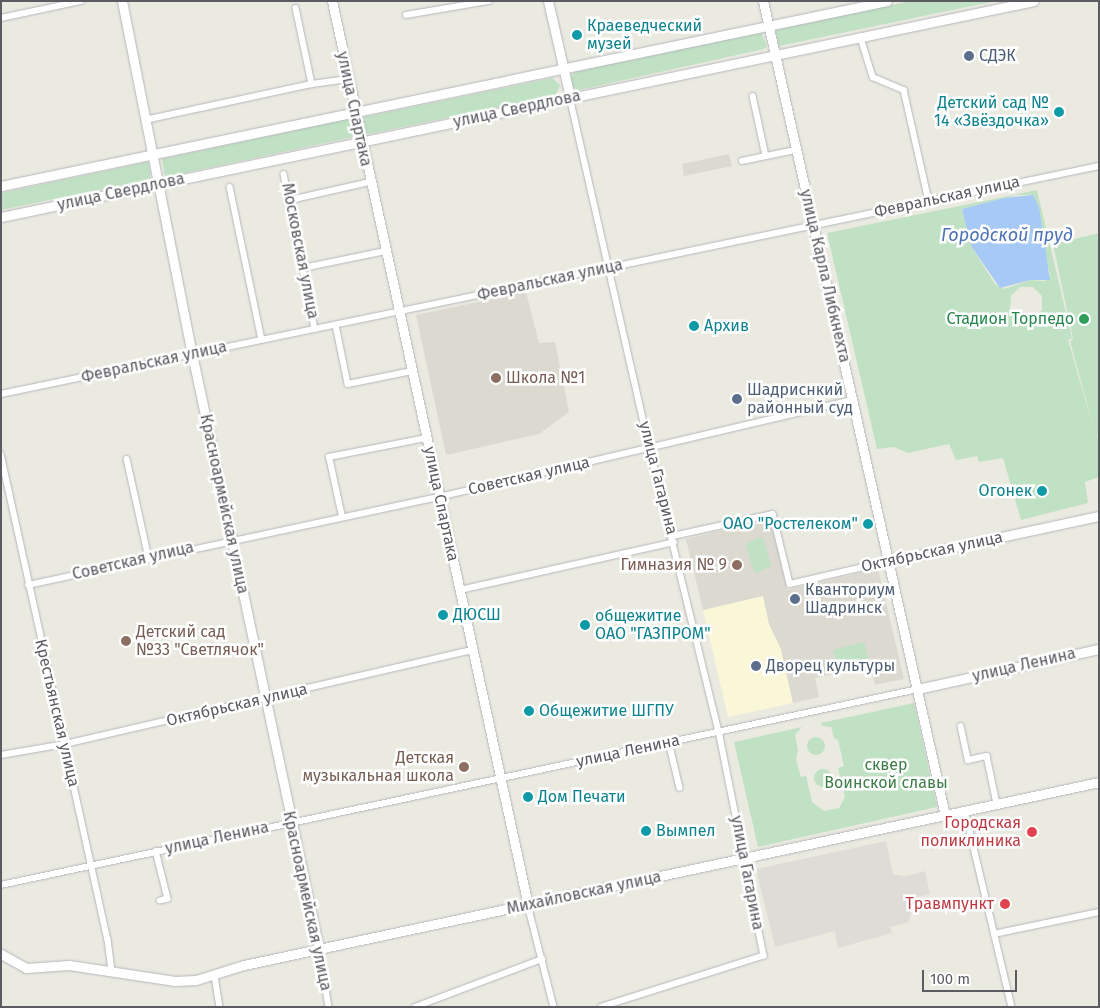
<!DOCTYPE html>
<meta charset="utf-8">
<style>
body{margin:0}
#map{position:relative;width:1100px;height:1008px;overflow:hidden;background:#ebeae1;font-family:"Fira Sans",sans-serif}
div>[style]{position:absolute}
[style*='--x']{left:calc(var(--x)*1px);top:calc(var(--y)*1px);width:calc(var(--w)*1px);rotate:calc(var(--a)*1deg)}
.commercial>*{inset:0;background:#faf6d8}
.industrial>*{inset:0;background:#dddcd6}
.education>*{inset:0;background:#dbd9d0}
.green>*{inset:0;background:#c0e1c4}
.round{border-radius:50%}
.water>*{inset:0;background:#a7c9f6}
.roads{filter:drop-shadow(0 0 1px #b4b6bb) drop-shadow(0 0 1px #b4b6bb)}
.street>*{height:5.5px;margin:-2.75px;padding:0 2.75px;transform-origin:2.75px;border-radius:2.75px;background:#fff}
.secondary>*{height:9px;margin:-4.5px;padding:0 4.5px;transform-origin:4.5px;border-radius:4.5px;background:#fff}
.dots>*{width:14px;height:14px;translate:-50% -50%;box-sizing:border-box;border:2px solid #fff;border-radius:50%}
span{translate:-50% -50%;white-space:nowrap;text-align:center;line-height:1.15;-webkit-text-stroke:5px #fff;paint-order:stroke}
.culture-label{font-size:16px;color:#0d838f}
.left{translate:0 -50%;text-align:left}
.right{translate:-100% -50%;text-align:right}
.service-label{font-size:16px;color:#4e5e75}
.street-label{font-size:16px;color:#5a5c61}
.leisure-label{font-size:16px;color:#27864d}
.education-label{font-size:16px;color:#785e54}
.park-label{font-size:16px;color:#3c7d48}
.health-label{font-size:16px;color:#be3a42}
.water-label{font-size:18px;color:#4d72b5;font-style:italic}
.frame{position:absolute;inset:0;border:2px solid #5a5c61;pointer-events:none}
.scale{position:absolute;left:922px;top:970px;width:95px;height:22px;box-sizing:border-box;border:2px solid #5a5c61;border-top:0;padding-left:6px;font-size:15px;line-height:18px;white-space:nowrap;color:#5a5c61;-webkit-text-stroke:4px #fff;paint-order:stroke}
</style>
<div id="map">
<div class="commercial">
<div style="clip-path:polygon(763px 595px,769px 624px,781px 649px,793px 703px,728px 717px,703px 610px)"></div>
</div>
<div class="industrial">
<div style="clip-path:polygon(886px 841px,893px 874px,906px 876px,925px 871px,930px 894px,908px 899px,911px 912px,909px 922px,890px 927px,892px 933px,838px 948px,835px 931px,775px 947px,756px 869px)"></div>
</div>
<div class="education">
<div style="clip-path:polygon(729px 154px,732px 166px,684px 176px,682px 164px)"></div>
<div style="clip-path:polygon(526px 292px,539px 343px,555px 342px,569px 412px,539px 434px,446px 455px,416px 315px)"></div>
<div style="clip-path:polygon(770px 519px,787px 590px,878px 569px,904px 679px,875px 685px,872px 674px,866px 674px,864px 667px,815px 678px,819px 697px,793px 703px,781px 649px,769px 624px,763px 596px,703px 610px,686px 539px)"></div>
</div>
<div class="green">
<div style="clip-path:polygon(911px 1px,991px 2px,779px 46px,775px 30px)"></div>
<div style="clip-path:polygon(761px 32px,767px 46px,764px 49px,579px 90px,572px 87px,570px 77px,575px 72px)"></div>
<div style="clip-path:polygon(552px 78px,560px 85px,556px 95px,369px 134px,364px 132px,364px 117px)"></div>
<div style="clip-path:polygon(348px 119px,352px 124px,353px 137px,165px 177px,162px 159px)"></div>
<div style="clip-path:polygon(148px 162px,151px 179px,1px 210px,1px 193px)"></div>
<div style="clip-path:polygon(evenodd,1037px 190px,1072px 338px,1068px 340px,1095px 433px,1070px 341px,1073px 339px,1053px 244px,1099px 233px,1099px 436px,1096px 436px,1099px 438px,1099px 477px,1085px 482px,1088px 503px,1021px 520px,1003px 458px,979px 462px,977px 456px,956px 460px,949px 444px,908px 453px,894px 447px,877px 449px,827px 233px,1037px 190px,1017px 195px,1033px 195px,1050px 275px,1045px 281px,1030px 280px,1004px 289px,995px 284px,971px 246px,962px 209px,1017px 195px,1037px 190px,1020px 287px,1033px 287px,1042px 296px,1042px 310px,1032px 319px,1019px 318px,1010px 308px,1011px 296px,1020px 287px)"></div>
<div style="clip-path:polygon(760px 537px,764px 539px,771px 566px,757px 573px,753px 570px,746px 544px)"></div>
<div style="clip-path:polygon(864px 642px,869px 664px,838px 671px,833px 650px)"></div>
<div style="clip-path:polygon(914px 703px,937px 807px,758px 847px,734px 742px,802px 727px,795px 735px,798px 750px,796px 759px,801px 777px,806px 776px,812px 802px,824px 811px,839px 808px,845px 797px,838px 768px,844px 766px,838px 740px,834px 738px,831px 727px,822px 726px,821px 723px)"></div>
<div class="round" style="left:807px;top:737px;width:18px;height:18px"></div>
<div class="round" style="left:814px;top:769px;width:18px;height:18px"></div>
</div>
<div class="water">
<div style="clip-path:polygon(1033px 195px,1039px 207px,1050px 280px,1030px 280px,1000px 288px,971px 246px,962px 209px,1004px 198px)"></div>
</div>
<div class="roads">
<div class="street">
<div style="--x:296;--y:8;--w:78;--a:78.1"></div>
<div style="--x:406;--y:15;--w:84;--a:-9.6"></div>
<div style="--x:1;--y:18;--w:82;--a:-12"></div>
<div style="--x:861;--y:38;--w:41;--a:72.9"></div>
<div style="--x:873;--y:77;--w:34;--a:23"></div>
<div style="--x:904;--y:90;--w:114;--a:77.3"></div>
<div style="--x:753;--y:96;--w:61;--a:77.8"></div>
<div style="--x:570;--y:97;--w:361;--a:77.2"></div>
<div style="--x:650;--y:449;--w:295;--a:76.3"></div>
<div style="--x:720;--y:736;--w:224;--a:78.7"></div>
<div style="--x:764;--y:956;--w:170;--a:162.5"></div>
<div style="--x:145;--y:120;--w:171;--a:-12.2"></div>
<div style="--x:312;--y:84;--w:36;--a:-8"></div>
<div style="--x:742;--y:161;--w:54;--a:-11.7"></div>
<div style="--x:284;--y:174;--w:158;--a:78.7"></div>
<div style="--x:230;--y:187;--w:156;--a:78.2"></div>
<div style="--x:290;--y:200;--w:82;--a:-12.7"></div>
<div style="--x:303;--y:268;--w:85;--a:-11.6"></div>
<div style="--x:336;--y:325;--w:60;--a:78.5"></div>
<div style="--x:348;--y:384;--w:65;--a:-11.5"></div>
<div style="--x:1;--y:394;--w:1121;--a:-11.73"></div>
<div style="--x:1;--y:454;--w:497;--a:77.6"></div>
<div style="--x:108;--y:939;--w:33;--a:83"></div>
<div style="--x:127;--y:459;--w:101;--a:77.5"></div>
<div style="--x:342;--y:517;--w:61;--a:-102.2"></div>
<div style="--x:329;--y:457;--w:99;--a:-11.1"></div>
<div style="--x:673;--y:536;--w:102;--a:-12.4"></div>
<div style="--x:773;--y:514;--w:72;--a:76.3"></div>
<div style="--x:790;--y:584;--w:103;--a:-13"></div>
<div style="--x:28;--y:585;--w:420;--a:-12.1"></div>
<div style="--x:439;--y:497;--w:426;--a:-13.2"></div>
<div style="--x:460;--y:590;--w:219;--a:-12.6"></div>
<div style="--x:961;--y:726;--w:35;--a:78"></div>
<div style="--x:968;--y:760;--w:19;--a:-12"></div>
<div style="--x:987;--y:756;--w:49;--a:78.2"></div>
<div style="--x:669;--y:742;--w:47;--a:76.6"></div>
<div style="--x:1;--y:755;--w:65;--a:-9.8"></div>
<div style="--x:65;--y:744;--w:419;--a:-13"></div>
<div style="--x:965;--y:810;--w:203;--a:76.6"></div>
<div style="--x:156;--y:851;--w:49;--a:76"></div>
<div style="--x:168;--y:899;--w:8;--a:166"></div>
<div style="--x:1;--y:885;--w:938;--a:-12.06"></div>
<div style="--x:528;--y:905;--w:105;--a:75.7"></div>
<div style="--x:994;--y:934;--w:107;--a:-11.8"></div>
<div style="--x:319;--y:949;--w:59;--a:80.2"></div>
<div style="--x:215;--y:976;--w:31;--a:81"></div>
<div style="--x:415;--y:1007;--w:136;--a:-20.7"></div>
</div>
<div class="secondary">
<div style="--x:122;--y:1;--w:360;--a:78.8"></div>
<div style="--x:192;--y:354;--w:608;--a:77.95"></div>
<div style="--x:332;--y:1;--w:925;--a:77.77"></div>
<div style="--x:548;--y:1;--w:98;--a:77.1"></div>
<div style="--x:763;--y:1;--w:834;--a:77.4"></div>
<div style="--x:1;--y:186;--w:905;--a:-11.79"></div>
<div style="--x:1;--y:217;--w:1055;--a:-11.81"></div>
<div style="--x:890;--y:561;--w:214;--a:-12.2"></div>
<div style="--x:918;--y:689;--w:185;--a:-12.5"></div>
<div style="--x:1;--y:954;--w:29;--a:29"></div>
<div style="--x:26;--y:968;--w:43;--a:-4"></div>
<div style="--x:69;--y:965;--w:107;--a:8.6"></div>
<div style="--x:175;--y:981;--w:21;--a:-3"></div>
<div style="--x:196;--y:980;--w:50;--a:-17.4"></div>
<div style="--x:244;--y:965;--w:874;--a:-12.08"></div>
</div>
</div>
<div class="dots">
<div style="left:577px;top:35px;background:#0f9aa8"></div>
<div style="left:969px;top:56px;background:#5c6f8a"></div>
<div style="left:1059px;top:112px;background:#0f9aa8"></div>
<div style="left:1084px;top:319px;background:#2e9e5b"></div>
<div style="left:694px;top:326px;background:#0f9aa8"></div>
<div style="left:496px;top:378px;background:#8d6e63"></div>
<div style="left:737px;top:399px;background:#5c6f8a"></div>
<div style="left:1042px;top:491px;background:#0f9aa8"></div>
<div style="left:868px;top:524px;background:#0f9aa8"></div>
<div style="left:737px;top:565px;background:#8d6e63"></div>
<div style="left:795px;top:599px;background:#5c6f8a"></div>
<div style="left:443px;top:615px;background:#0f9aa8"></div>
<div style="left:585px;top:625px;background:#0f9aa8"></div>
<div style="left:126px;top:641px;background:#8d6e63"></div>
<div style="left:756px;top:666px;background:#5c6f8a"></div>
<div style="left:529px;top:711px;background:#0f9aa8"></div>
<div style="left:464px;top:767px;background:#8d6e63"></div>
<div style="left:528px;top:797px;background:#0f9aa8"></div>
<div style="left:646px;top:831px;background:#0f9aa8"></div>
<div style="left:1032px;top:832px;background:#e0444e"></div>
<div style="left:1005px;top:904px;background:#e0444e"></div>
</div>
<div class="culture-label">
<span class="left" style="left:587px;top:35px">Краеведческий<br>музей</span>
<span class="right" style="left:1049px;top:112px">Детский сад №<br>14 «Звёздочка»</span>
<span class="left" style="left:704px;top:326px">Архив</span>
<span class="right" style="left:1032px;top:491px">Огонек</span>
<span class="right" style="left:858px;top:524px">ОАО "Ростелеком"</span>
<span class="left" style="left:453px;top:615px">ДЮСШ</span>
<span class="left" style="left:595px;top:625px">общежитие<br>ОАО "ГАЗПРОМ"</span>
<span class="left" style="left:539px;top:711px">Общежитие ШГПУ</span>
<span class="left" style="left:538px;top:797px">Дом Печати</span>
<span class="left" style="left:656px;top:831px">Вымпел</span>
</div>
<div class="service-label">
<span class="left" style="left:979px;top:56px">СДЭК</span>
<span class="left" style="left:747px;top:399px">Шадриснкий<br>районный суд</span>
<span class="left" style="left:805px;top:599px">Кванториум<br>Шадринск</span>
<span class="left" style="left:766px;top:666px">Дворец культуры</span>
</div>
<div class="street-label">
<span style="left:354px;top:109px;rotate:78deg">улица Спартака</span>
<span style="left:517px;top:109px;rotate:-12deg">улица Свердлова</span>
<span style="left:121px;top:192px;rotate:-12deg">улица Свердлова</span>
<span style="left:947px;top:197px;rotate:-12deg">Февральская улица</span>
<span style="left:300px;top:251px;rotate:79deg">Московская улица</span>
<span style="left:825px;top:276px;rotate:77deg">улица Карла Либкнехта</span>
<span style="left:550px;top:280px;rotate:-12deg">Февральская улица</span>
<span style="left:154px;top:362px;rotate:-12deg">Февральская улица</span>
<span style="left:529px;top:476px;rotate:-13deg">Советская улица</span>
<span style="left:658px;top:478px;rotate:76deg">улица Гагарина</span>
<span style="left:224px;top:504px;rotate:78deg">Красноармейская улица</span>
<span style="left:441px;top:504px;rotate:78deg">улица Спартака</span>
<span style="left:932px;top:552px;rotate:-12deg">Октябрьская улица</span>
<span style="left:133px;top:561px;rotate:-13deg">Советская улица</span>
<span style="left:1024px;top:665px;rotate:-13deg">улица Ленина</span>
<span style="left:237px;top:705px;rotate:-13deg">Октябрьская улица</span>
<span style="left:57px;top:713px;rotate:77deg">Крестьянская улица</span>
<span style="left:628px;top:751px;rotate:-12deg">улица Ленина</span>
<span style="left:217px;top:838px;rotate:-12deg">улица Ленина</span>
<span style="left:747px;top:873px;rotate:79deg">улица Гагарина</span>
<span style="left:584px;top:893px;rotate:-12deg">Михайловская улица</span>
<span style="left:307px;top:901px;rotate:78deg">Красноармейская улица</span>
</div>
<div class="leisure-label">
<span class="right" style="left:1074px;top:319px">Стадион Торпедо</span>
</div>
<div class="education-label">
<span class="left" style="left:506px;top:378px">Школа №1</span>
<span class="right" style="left:727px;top:565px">Гимназия № 9</span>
<span class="left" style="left:136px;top:641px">Детский сад<br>№33 "Светлячок"</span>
<span class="right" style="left:454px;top:767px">Детская<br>музыкальная школа</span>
</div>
<div class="park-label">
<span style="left:886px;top:774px">сквер<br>Воинской славы</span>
</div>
<div class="health-label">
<span class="right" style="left:1021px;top:832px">Городская<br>поликлиника</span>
<span class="right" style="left:994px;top:904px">Травмпункт</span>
</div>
<div class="water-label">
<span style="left:1007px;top:235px">Городской пруд</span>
</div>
<div class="frame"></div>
<div class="scale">100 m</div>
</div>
